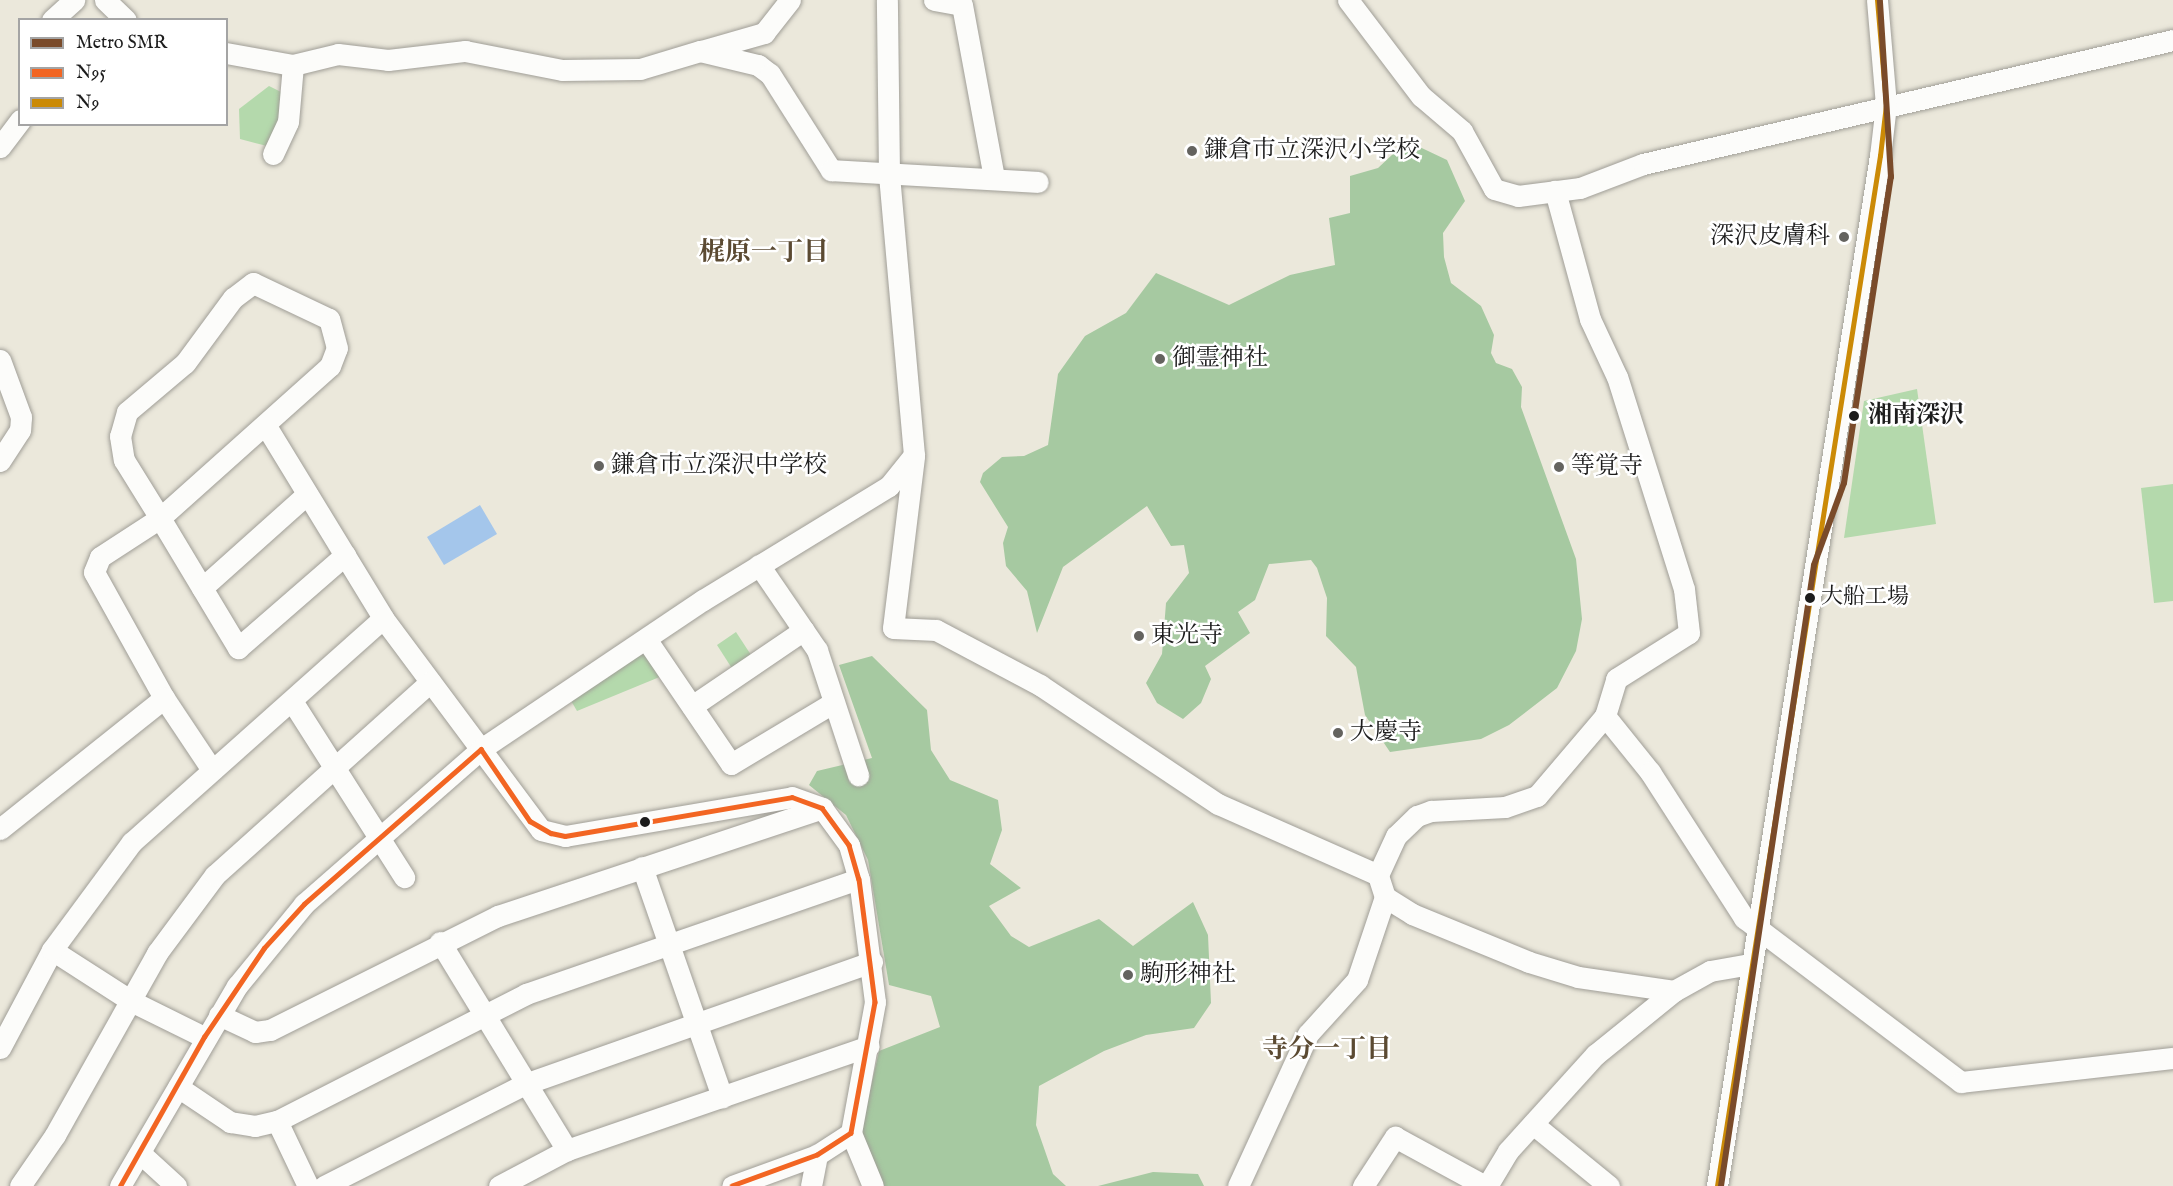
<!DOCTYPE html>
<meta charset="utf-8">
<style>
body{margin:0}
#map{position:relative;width:2173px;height:1186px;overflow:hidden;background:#ebe8db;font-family:"IM FELL English","Noto Serif JP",serif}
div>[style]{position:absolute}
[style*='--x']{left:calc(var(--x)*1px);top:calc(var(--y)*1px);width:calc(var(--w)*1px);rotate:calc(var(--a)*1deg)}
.green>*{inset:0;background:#b4d9ac}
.forest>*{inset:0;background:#a6c9a1}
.water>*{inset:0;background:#a4c6eb}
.roads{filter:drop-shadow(0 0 2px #a09e97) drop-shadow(0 0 2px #a09e97)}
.minor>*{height:21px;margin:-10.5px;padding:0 10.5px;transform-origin:10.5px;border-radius:10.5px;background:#fcfcfa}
.bus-1>*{height:4.5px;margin:-2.25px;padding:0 2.25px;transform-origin:2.25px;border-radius:2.25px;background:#f26522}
.bus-2>*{height:4.5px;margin:-2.25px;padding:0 2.25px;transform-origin:2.25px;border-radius:2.25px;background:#cb8a06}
.metro-1>*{height:6px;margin:-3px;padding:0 3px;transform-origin:3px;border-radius:3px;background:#7a4b2a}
.dots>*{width:16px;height:16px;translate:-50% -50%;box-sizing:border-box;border:3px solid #fff;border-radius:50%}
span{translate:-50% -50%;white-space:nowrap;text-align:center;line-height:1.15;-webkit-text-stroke:5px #fff;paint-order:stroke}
.bus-label{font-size:22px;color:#1c1c1c}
.left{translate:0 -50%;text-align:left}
.poi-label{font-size:24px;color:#1c1c1c}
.right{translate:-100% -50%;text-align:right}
.stop-label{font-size:24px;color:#1c1c1c;font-weight:700}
.neighbourhood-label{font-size:26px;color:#5b4a32;font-weight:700}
.legend{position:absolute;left:18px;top:18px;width:210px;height:108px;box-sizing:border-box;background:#fff;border:2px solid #a4a4a4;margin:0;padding:8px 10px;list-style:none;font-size:18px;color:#1c1c1c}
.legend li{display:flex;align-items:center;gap:12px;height:30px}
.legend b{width:30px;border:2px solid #a4a4a4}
</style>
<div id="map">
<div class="green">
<div style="clip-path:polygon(269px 86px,283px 93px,279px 123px,267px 146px,240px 139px,239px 109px)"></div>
<div style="clip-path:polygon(1917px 389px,1936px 524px,1844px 538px,1864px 401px)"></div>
<div style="clip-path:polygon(2173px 484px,2173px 601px,2154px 603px,2141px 488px)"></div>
<div style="clip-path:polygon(736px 632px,753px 658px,733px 670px,717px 645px)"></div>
<div style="clip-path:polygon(644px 649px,662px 676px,577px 711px,570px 699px)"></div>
</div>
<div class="forest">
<div style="clip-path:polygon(1407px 141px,1447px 160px,1465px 201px,1443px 233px,1444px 257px,1451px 283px,1481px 306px,1494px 335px,1491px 353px,1496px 363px,1512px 369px,1522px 387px,1521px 407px,1576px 559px,1582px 619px,1576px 651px,1557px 688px,1509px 725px,1481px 739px,1390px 752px,1365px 715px,1356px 667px,1326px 636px,1327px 598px,1317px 568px,1311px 560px,1269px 564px,1255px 600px,1238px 612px,1250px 633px,1205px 666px,1211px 679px,1201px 703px,1183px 719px,1157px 703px,1146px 683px,1162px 654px,1166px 603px,1189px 573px,1184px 545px,1171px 546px,1147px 506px,1063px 567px,1037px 633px,1027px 591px,1006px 566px,1003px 543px,1008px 527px,980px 482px,983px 473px,1002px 457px,1024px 456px,1048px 445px,1058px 374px,1085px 336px,1126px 313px,1156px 273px,1229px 305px,1290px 275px,1335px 265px,1329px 218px,1350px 213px,1350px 176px,1378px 168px)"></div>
<div style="clip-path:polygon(872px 656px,927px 710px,931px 750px,950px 780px,998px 800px,1002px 830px,990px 864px,1021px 888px,989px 906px,1011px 936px,1029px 947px,1099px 919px,1133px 946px,1193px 902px,1208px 935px,1211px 1003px,1194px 1028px,1146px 1035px,1104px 1051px,1039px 1086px,1036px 1125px,1053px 1174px,1066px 1186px,884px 1186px,861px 1130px,879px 1051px,940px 1027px,931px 996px,889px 985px,868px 860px,846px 815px,809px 785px,817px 771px,872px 758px,839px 665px)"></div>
<div style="clip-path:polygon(1153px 1172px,1198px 1174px,1204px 1186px,1098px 1186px)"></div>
</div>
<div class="water">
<div style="clip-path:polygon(480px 505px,497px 534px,444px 565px,427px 537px)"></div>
</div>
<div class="roads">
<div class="minor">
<div style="--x:105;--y:0;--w:29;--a:44"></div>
<div style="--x:934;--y:0;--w:28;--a:10"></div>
<div style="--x:962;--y:5;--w:176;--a:79.5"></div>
<div style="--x:1348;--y:0;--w:121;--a:52.8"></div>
<div style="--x:1421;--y:96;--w:54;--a:40.5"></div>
<div style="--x:1462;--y:131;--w:66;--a:61.1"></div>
<div style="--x:1494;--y:189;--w:25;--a:16"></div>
<div style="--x:1518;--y:196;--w:63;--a:-7.4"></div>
<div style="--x:1580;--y:188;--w:67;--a:-20.9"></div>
<div style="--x:1643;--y:164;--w:544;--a:-13.17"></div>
<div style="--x:52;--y:20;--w:30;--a:-42"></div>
<div style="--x:701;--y:51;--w:66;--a:-15.9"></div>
<div style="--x:764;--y:33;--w:42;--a:-51.8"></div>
<div style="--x:226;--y:53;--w:68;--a:10.2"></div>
<div style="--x:293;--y:65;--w:46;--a:-13.7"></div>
<div style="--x:338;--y:54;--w:50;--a:6.8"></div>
<div style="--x:388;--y:60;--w:78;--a:-6.7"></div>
<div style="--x:465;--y:51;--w:99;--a:11.1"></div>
<div style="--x:562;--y:70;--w:78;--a:-0.7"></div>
<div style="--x:640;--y:69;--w:63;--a:-16.7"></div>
<div style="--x:700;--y:51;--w:60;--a:13.6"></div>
<div style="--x:758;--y:65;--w:15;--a:37"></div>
<div style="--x:770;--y:74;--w:114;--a:57.6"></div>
<div style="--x:831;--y:170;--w:207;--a:3.3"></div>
<div style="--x:0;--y:147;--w:34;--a:-53"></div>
<div style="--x:273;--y:154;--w:35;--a:-65"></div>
<div style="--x:288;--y:122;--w:57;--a:-85"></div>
<div style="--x:0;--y:360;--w:61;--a:69.8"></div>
<div style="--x:21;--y:417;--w:13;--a:94"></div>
<div style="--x:20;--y:430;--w:37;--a:123"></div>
<div style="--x:266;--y:426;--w:225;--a:58.6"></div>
<div style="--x:383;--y:618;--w:264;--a:53.3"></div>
<div style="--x:541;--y:830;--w:25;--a:14"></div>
<div style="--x:565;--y:836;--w:230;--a:-9.7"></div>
<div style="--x:792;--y:797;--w:32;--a:20"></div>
<div style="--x:822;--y:808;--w:46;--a:53.9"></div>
<div style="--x:849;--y:845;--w:35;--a:74"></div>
<div style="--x:859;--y:879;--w:124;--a:82.6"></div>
<div style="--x:875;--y:1002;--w:133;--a:100.4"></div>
<div style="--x:851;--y:1133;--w:40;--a:147.1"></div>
<div style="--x:817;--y:1155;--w:90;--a:160"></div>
<div style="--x:914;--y:457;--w:172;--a:97"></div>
<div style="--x:893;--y:628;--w:43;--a:2.7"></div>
<div style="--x:936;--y:630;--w:118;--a:27.9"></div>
<div style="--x:1040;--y:685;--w:214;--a:33.8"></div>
<div style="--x:1218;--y:804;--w:175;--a:23.9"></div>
<div style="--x:759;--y:565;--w:103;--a:55.7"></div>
<div style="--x:817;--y:650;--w:132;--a:71.8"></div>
<div style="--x:202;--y:588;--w:141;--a:-41.8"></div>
<div style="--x:646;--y:639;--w:151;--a:55.8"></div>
<div style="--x:731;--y:764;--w:120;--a:-31"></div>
<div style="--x:292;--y:701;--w:209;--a:57.5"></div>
<div style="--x:692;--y:706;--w:135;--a:-34.2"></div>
<div style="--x:1605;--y:716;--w:72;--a:51.2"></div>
<div style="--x:1650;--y:772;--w:174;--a:57.2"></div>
<div style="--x:1744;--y:918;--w:272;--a:37.1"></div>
<div style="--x:1961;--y:1082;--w:213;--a:-6.5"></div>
<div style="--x:212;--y:770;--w:87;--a:-123.7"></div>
<div style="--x:164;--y:698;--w:144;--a:-119.1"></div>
<div style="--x:94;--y:572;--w:16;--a:-68"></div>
<div style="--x:100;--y:557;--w:72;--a:-33"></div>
<div style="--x:160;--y:518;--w:228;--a:-41.8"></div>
<div style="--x:330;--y:366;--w:19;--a:-69"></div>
<div style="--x:337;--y:348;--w:30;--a:-105"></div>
<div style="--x:329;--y:319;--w:84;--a:-154.7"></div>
<div style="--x:253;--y:283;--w:25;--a:143"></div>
<div style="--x:233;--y:298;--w:81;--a:126.4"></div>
<div style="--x:185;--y:363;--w:76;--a:139.8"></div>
<div style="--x:127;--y:412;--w:25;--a:106"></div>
<div style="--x:120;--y:436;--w:24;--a:81"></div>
<div style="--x:124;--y:460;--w:68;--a:58.2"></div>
<div style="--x:160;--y:518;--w:152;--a:59"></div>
<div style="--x:238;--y:648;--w:142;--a:-41"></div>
<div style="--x:0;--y:829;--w:210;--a:-38.6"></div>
<div style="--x:642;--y:867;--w:244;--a:70.8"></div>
<div style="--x:1385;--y:897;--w:32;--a:32"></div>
<div style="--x:1412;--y:914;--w:126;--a:22.3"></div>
<div style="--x:1529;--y:962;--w:51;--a:17"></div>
<div style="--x:1578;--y:977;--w:97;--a:8.3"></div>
<div style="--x:440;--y:942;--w:244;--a:58.6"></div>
<div style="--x:52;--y:950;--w:94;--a:32.8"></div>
<div style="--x:131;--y:1001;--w:81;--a:26.3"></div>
<div style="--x:219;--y:1015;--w:40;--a:25"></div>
<div style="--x:255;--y:1032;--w:15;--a:-8"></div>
<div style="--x:270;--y:1030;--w:255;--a:-26.6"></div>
<div style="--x:498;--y:916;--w:342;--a:-18.4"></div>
<div style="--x:0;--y:1048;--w:111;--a:-62"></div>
<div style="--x:52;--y:950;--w:134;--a:-53.5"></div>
<div style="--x:132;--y:842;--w:336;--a:-41.7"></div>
<div style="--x:178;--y:1087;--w:63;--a:33.9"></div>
<div style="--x:230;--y:1122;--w:25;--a:9"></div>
<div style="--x:255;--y:1126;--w:23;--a:-13"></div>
<div style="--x:277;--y:1121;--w:280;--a:-27"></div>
<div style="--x:526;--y:994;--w:352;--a:-19.1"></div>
<div style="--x:277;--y:1121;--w:72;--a:64.5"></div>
<div style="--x:1533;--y:1124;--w:98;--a:39.2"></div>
<div style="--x:851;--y:1133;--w:57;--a:67.5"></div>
<div style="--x:140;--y:1153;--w:49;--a:42.5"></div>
<div style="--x:20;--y:1186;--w:62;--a:-55.5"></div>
<div style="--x:55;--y:1135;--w:209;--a:-60.7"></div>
<div style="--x:157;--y:953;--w:97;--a:-53.4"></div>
<div style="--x:215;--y:875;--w:289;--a:-41.9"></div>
<div style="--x:120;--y:1186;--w:232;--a:-59.7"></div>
<div style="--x:237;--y:986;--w:106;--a:-50.7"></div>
<div style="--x:304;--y:904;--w:235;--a:-41.2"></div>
<div style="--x:481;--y:749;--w:267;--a:-33.9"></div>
<div style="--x:703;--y:600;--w:218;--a:-31.5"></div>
<div style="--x:889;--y:486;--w:40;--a:-51"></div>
<div style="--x:914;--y:455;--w:282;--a:-95.1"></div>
<div style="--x:889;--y:174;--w:174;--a:-90.7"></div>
<div style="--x:324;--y:1186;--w:225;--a:-26.9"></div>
<div style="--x:525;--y:1084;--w:368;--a:-19.4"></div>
<div style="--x:499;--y:1186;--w:77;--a:-27.9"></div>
<div style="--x:567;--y:1150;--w:319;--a:-19"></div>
<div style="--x:811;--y:1186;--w:32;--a:-79"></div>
<div style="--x:1238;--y:1186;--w:167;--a:-65.3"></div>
<div style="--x:1308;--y:1034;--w:73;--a:-47.8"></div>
<div style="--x:1357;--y:980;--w:88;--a:-71.4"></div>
<div style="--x:1385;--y:897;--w:23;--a:-108"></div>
<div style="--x:1378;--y:875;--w:43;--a:-65.2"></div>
<div style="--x:1396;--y:836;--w:29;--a:-44"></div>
<div style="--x:1417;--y:816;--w:15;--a:-20"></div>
<div style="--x:1431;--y:811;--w:74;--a:-3.1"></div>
<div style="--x:1505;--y:807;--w:34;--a:-19"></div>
<div style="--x:1537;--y:796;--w:105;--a:-49.6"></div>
<div style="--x:1605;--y:716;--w:39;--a:-73"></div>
<div style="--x:1616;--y:679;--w:86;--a:-32.2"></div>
<div style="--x:1689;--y:633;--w:44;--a:-96.5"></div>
<div style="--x:1684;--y:589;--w:222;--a:-107.5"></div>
<div style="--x:1617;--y:377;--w:64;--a:-115"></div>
<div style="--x:1590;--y:319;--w:133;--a:-105.3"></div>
<div style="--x:1363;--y:1186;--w:59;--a:-56.9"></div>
<div style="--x:1395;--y:1137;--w:102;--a:28.6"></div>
<div style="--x:1487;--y:1186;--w:41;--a:-59"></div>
<div style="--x:1508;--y:1151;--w:130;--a:-47.8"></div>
<div style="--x:1595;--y:1055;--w:102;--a:-39"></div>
<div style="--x:1674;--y:991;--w:41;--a:-29.1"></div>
<div style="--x:1710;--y:971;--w:40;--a:-10"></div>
<div style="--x:1717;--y:1186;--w:1043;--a:-81.01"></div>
<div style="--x:1880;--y:156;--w:51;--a:-83.3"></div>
<div style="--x:1886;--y:105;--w:105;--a:-94.9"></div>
</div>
</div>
<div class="bus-1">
<div style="--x:120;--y:1186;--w:171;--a:-60.6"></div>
<div style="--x:204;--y:1037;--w:107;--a:-56"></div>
<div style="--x:264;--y:948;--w:59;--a:-47.7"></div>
<div style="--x:304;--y:904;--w:235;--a:-41.2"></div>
<div style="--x:481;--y:749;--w:87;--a:55.8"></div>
<div style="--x:530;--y:821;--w:24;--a:30"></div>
<div style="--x:551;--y:833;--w:14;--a:12"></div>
<div style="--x:565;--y:836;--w:230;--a:-9.7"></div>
<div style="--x:792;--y:797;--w:32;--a:20"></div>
<div style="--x:822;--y:808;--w:46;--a:53.9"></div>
<div style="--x:849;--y:845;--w:35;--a:74"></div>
<div style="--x:859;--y:879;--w:124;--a:82.6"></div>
<div style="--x:875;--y:1002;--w:133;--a:100.4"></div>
<div style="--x:851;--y:1133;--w:40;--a:147.1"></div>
<div style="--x:817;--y:1155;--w:90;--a:160"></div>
</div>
<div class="bus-2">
<div style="--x:1717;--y:1186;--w:1043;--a:-81.01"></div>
<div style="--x:1880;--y:156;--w:51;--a:-83.3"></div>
<div style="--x:1886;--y:105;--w:105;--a:-94.9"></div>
</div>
<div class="metro-1">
<div style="--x:1721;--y:1186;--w:628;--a:-81.48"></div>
<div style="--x:1814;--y:565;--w:87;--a:-69.9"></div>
<div style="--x:1844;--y:483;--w:310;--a:-81.3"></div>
<div style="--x:1891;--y:177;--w:177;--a:-93.6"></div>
</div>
<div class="dots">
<div style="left:1192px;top:151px;background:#64635f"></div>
<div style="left:1844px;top:237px;background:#64635f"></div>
<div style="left:1160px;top:359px;background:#64635f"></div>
<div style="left:1854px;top:416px;background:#1c1c1c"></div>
<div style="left:599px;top:466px;background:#64635f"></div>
<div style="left:1559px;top:467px;background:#64635f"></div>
<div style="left:1810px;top:598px;background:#1c1c1c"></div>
<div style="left:1139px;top:636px;background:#64635f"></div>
<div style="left:1338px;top:733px;background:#64635f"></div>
<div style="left:645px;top:822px;background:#1c1c1c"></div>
<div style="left:1128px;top:975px;background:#64635f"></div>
</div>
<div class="bus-label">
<span class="left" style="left:1821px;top:598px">大船工場</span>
</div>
<div class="poi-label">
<span class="left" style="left:1204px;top:151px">鎌倉市立深沢小学校</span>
<span class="right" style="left:1830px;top:237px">深沢皮膚科</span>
<span class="left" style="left:1172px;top:359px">御霊神社</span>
<span class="left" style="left:611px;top:466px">鎌倉市立深沢中学校</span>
<span class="left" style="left:1571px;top:467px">等覚寺</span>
<span class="left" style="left:1151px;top:636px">東光寺</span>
<span class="left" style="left:1350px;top:733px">大慶寺</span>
<span class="left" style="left:1140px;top:975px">駒形神社</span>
</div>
<div class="stop-label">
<span class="left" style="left:1868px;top:416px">湘南深沢</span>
</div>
<div class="neighbourhood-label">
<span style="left:764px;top:253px">梶原一丁目</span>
<span style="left:1327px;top:1050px">寺分一丁目</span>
</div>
<ul class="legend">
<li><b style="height:8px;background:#7a4b2a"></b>Metro SMR</li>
<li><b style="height:8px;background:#f26522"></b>N95</li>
<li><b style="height:8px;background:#cb8a06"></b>N9</li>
</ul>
</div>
